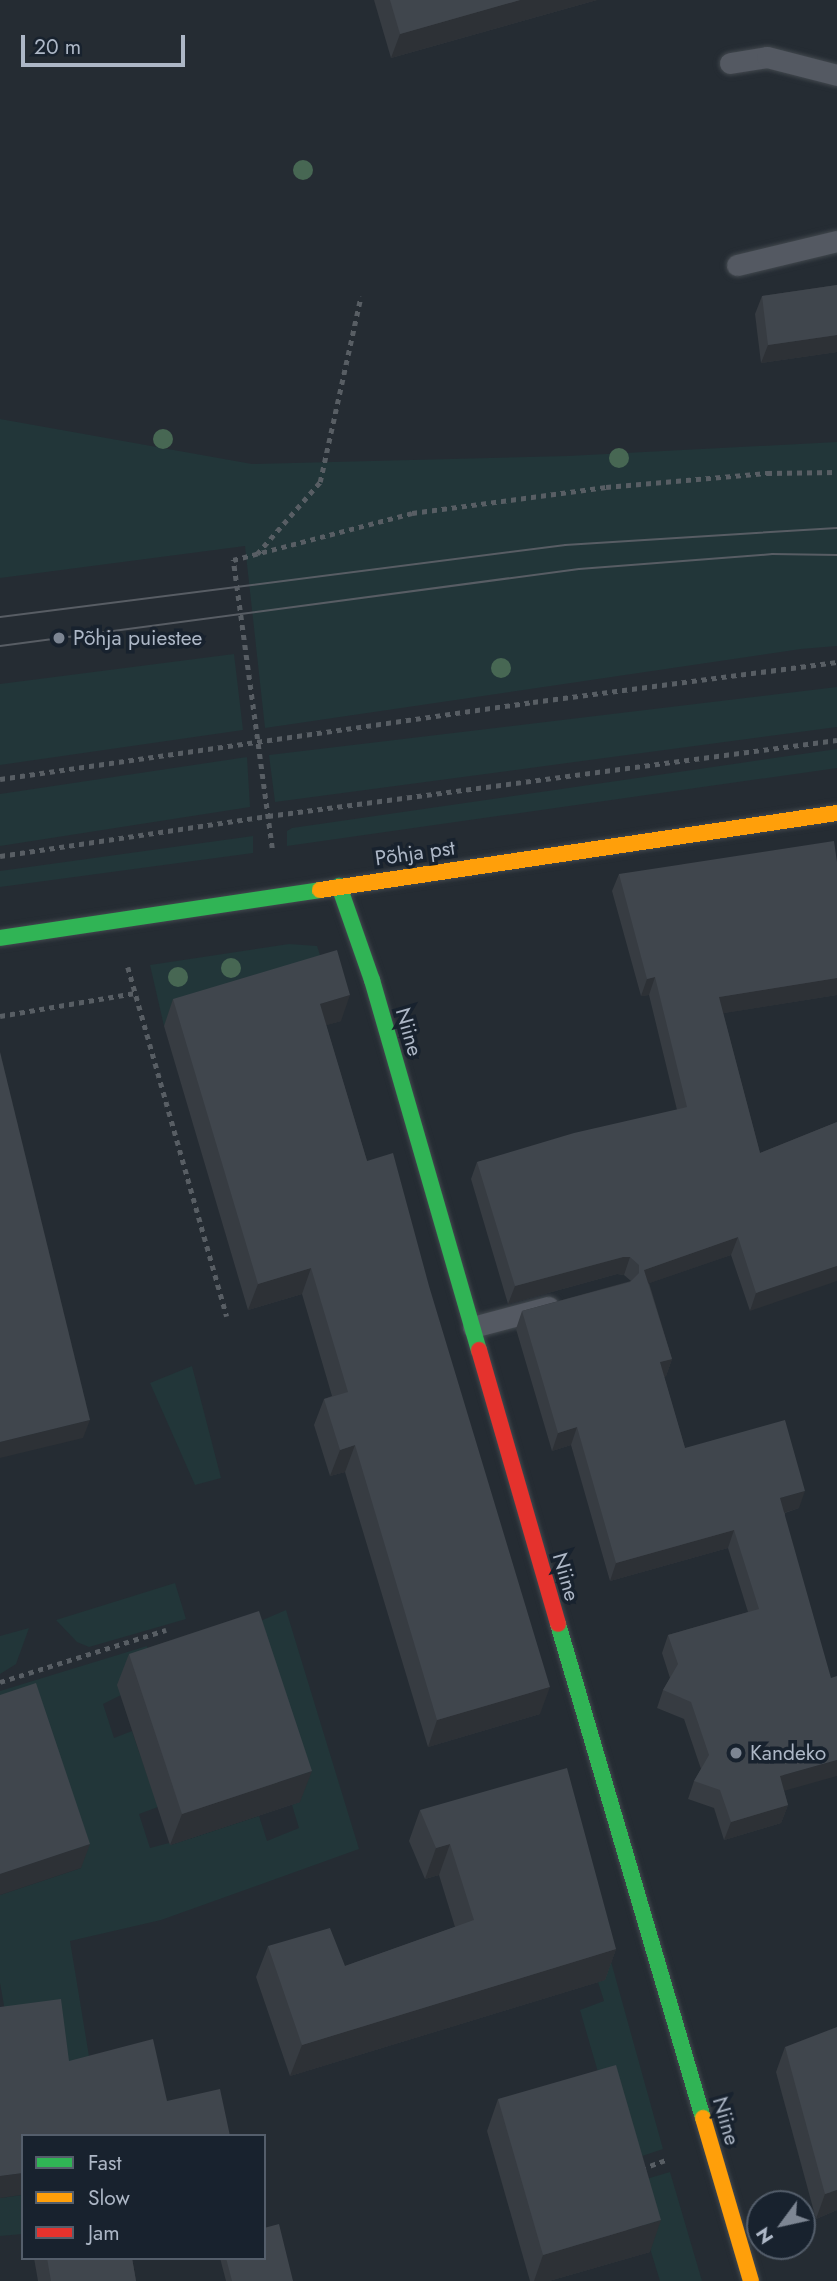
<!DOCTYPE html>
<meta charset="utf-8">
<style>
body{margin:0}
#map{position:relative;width:837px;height:2281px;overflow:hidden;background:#252c33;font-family:Jost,sans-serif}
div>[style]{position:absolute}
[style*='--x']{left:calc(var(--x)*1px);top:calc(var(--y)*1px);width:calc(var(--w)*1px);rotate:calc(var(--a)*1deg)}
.green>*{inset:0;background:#223639}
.path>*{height:4.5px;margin-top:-2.25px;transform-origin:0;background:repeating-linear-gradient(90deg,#585e64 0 5px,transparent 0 10px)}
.roads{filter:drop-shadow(0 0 2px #42484e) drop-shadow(0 0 2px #42484e)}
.lane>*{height:21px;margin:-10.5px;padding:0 10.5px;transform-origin:10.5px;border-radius:10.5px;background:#545962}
.fast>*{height:16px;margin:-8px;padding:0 8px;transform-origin:8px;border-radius:8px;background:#30b455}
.slow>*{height:16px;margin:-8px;padding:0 8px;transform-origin:8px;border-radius:8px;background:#ff9f0a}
.jam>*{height:16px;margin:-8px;padding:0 8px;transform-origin:8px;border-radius:8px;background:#e5322d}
.tram>*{height:2px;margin:-1px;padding:0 1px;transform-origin:1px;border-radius:1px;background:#585d64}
.trees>*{width:20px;height:20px;margin:-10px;border-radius:50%;background:#476753}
.wall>*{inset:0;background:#373c42}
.shaded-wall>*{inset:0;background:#2d3136}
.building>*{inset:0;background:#40464d}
.dots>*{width:19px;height:19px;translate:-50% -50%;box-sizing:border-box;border:4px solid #18222e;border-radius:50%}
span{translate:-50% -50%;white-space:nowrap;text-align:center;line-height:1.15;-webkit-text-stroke:7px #18222e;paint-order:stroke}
.poi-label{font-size:21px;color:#adb7c6}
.left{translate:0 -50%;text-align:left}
.street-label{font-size:21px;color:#adb7c6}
.legend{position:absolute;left:21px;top:2134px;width:245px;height:126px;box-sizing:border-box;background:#18222e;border:2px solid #545e6b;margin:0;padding:9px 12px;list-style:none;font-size:21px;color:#adb7c6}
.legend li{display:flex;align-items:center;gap:14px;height:35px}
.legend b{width:35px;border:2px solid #545e6b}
.north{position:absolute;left:746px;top:2190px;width:70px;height:70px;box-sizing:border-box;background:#18222e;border:2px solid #545e6b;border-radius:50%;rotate:237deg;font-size:19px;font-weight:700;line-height:28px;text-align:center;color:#adb7c6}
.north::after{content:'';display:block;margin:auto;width:24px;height:32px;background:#7d8693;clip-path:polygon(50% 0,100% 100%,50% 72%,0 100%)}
.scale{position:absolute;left:21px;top:35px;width:164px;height:32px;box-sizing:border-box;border:4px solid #adb7c6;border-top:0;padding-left:9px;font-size:21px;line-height:24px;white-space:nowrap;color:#adb7c6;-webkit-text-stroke:5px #18222e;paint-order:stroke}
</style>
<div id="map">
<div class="green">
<div style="clip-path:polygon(0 419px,252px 464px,568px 456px,837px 442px,837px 646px,801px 649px,265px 728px,245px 546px,0 578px)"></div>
<div style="clip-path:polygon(234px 654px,243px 730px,0 765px,0 684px)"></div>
<div style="clip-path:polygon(837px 687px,837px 727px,275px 802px,269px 755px)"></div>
<div style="clip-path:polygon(837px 749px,837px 768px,287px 846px,287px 831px,292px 828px)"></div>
<div style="clip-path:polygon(247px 757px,250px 807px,0 846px,0 794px)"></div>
<div style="clip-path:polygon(253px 836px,253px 853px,0 887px,0 871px)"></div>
<div style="clip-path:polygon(289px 944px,317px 946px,327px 976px,164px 1026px,150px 965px)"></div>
<div style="clip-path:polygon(192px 1366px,221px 1478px,195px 1485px,150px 1383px)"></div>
<div style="clip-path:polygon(175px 1583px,186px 1619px,89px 1647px,77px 1642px,56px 1620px)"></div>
<div style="clip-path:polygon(286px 1610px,359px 1849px,161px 1920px,70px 1941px,101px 2129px,8px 2028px,0 1983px,0 1895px,81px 1868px,0 1716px,0 1691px,147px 1646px,154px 1670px,118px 1685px,121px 1695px,103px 1704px,114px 1738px,132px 1731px,158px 1807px,139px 1814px,150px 1848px,169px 1843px,171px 1845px,259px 1816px,267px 1841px,299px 1828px,292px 1805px,300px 1802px,251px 1625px)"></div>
<div style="clip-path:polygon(29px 1628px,16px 1664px,0 1674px,0 1636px)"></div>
<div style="clip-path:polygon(592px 1893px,663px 2149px,624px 2162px,580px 2010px,604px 2001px,598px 1982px,604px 1980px)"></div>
<div style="clip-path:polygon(670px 2172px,702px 2281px,660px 2281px,633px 2193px,643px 2180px)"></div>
<div style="clip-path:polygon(23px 2195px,23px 2234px,0 2236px,0 2198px)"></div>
</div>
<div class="path">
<div style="--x:257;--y:554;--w:96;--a:-48.8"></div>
<div style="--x:320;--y:482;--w:190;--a:-77.6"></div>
<div style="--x:0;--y:779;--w:539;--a:-8.22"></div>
<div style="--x:533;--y:702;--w:307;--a:-7.5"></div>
<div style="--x:272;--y:848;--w:291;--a:-97.7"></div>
<div style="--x:233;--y:560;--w:185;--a:-14.7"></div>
<div style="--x:412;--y:513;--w:196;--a:-7.6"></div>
<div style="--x:606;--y:487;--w:162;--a:-5"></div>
<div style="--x:767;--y:473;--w:70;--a:-0.8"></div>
<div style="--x:0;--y:856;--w:271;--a:-8.5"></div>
<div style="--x:268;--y:816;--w:574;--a:-7.61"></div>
<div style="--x:128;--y:967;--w:363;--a:74.2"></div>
<div style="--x:0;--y:1016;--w:137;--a:-9.7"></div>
<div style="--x:0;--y:1682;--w:174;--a:-17.4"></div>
<div style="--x:641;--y:2169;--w:27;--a:-20"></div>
</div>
<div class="roads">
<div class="lane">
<div style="--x:730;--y:63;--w:37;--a:-9"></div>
<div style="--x:767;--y:57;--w:72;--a:14.4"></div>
<div style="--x:737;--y:265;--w:103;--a:-13.5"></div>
<div style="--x:473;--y:1327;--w:78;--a:-14.9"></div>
</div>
<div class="fast">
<div style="--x:339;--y:886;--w:100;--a:70.7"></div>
<div style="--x:372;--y:980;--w:385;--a:73.9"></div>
<div style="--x:0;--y:938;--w:324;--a:-8.5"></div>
<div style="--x:558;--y:1624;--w:515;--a:73.64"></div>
</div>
<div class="slow">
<div style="--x:320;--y:890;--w:523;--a:-8.47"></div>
<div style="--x:703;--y:2118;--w:170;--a:73.6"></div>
</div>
<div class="jam">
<div style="--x:479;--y:1350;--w:285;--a:73.9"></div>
</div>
</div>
<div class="tram">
<div style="--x:0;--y:617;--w:570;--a:-7.26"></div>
<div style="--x:565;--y:545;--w:273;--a:-3.6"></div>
<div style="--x:0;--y:646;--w:584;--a:-7.58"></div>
<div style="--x:579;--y:569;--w:194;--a:-4.4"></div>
<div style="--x:772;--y:554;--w:65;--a:0.9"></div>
</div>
<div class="trees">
<div style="left:303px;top:170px"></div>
<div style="left:163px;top:439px"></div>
<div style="left:619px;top:458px"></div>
<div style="left:501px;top:668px"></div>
<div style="left:231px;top:968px"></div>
<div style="left:178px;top:977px"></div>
</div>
<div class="wall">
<div style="clip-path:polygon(374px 0,597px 0,391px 58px)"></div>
<div style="clip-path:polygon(837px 285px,837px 352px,761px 363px,755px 314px,762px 296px)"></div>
<div style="clip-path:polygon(837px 862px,837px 995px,723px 1013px,760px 1153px,837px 1122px,750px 1311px,731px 1255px,649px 1283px,672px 1359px,666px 1376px,664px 1377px,685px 1448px,799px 1508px,785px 1513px,784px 1791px,788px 1805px,781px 1823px,724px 1840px,714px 1808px,688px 1799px,694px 1781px,701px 1769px,684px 1719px,657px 1708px,663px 1690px,670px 1678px,662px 1653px,668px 1635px,748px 1612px,728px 1548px,610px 1581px,571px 1445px,552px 1451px,516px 1329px,522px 1311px,631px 1281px,624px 1275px,617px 1274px,508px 1304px,471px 1179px,477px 1162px,677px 1110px,649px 995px,641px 996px,612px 891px,619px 874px)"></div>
<div style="clip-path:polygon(173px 999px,341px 1021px,326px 1025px,367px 1161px,540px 1714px,428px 1747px,345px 1472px,330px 1476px,314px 1425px,324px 1399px,332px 1396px,302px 1294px,248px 1310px,164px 1026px)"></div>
<div style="clip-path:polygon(129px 1654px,300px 1802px,170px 1845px,117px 1685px)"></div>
<div style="clip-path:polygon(420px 1810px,616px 1949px,605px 1980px,290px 2076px,256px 1977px,268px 1946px,345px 1966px,455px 1927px,439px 1875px,425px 1879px,409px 1841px)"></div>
<div style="clip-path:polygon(785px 2047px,837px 2210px,816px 2219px,776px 2072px)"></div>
<div style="clip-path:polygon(498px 2099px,650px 2252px,549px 2281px,530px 2281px,487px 2131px)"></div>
<div style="clip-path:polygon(34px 2258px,132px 2258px,136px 2281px,38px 2281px)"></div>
<div style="clip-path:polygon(220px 2258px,264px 2258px,293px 2281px,226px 2281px)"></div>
</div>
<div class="shaded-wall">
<div style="clip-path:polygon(520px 0,597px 0,391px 58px,400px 34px)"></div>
<div style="clip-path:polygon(837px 335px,837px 352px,761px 363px,768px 345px)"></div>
<div style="clip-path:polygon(655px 977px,649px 995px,641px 996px,647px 979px)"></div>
<div style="clip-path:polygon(837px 978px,837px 995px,713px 1015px,719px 997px)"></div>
<div style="clip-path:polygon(350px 995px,341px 1021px,310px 1030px,320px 1004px)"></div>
<div style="clip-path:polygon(738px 1237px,731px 1255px,638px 1287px,644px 1270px)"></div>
<div style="clip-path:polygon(623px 1257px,630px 1257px,624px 1275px,617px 1274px,508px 1304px,515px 1286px)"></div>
<div style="clip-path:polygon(837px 1266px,837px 1281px,750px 1311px,756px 1293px)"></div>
<div style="clip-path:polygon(311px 1268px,302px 1294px,248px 1310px,258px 1284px)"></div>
<div style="clip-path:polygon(672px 1359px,666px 1376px,653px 1380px,660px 1362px)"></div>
<div style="clip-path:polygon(90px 1420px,83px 1438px,0 1458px,0 1442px)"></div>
<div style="clip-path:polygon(577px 1427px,571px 1445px,552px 1451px,558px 1433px)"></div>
<div style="clip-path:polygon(355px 1445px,345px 1472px,330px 1476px,340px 1450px)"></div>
<div style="clip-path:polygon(805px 1491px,799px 1508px,774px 1516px,780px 1498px)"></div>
<div style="clip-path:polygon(734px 1530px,728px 1548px,610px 1581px,616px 1563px)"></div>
<div style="clip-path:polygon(550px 1687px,540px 1714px,428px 1747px,437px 1720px)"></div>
<div style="clip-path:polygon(837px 1760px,837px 1776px,773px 1794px,780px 1776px)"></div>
<div style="clip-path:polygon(312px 1771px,300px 1802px,170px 1845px,182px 1814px)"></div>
<div style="clip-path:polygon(788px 1805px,781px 1823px,724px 1840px,731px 1822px)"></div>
<div style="clip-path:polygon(90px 1844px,81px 1868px,0 1895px,0 1874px)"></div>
<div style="clip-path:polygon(450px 1844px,439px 1875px,425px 1879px,436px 1848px)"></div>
<div style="clip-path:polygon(616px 1949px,605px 1980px,290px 2076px,302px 2045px)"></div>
<div style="clip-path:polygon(23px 2173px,23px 2191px,21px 2195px,0 2198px,0 2176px)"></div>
<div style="clip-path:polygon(837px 2190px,837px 2210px,816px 2219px,825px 2194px)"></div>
<div style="clip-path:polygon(661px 2220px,650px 2252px,549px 2281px,534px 2281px,543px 2255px)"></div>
</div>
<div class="building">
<div style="clip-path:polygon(390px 0,520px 0,400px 34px)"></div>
<div style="clip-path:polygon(837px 285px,837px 335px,768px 345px,762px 296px)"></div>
<div style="clip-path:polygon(834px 841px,837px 862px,837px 978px,719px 997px,760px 1153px,837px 1122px,837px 1266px,756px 1293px,738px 1237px,644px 1270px,672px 1359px,660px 1362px,685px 1448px,785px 1420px,805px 1491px,780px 1498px,831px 1678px,837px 1676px,837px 1760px,780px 1776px,788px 1805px,731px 1822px,720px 1790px,694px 1781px,709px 1755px,691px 1702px,663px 1690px,678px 1664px,668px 1635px,759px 1609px,734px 1530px,616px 1563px,577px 1427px,558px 1433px,522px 1311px,630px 1282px,639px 1273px,639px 1265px,630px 1257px,623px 1257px,515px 1286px,477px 1162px,574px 1133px,687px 1107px,655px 977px,647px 979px,619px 874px)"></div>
<div style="clip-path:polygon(337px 950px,350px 995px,320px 1004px,367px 1161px,393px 1153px,429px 1286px,550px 1687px,437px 1720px,355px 1445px,340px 1450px,324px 1399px,348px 1392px,311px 1268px,258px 1284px,173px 999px)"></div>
<div style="clip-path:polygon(0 1052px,90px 1420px,0 1442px)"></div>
<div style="clip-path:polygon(259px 1611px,312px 1771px,182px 1814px,129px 1654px)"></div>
<div style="clip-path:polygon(36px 1683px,90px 1844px,0 1874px,0 1695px)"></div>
<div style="clip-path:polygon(567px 1768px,616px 1949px,302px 2045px,268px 1946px,330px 1928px,345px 1966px,474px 1920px,450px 1844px,436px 1848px,420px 1810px)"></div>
<div style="clip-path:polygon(61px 1999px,69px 2061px,153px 2039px,167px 2101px,220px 2089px,230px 2136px,23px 2136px,23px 2173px,0 2176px,0 2007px)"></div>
<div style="clip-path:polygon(837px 2027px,837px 2190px,825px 2194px,785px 2047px)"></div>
<div style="clip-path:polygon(616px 2065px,661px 2220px,543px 2255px,498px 2099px)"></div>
<div style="clip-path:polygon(279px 2224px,293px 2281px,232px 2281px,226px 2258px,264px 2258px,264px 2228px)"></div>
<div style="clip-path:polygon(47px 2258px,132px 2258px,136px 2281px,51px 2281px)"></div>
</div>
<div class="dots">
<div style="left:59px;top:638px;background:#7d8693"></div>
<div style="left:736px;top:1753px;background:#7d8693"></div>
</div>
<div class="poi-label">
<span class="left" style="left:73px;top:638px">Põhja puiestee</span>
<span class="left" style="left:750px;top:1753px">Kandeko</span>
</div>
<div class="street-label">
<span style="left:415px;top:853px;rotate:-8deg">Põhja pst</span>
<span style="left:409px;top:1032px;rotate:74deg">Niine</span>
<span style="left:566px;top:1577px;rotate:74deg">Niine</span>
<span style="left:726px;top:2121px;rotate:74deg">Niine</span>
</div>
<ul class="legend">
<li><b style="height:9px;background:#30b455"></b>Fast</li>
<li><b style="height:9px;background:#ff9f0a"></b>Slow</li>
<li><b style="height:9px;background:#e5322d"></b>Jam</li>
</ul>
<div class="north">N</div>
<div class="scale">20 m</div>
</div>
